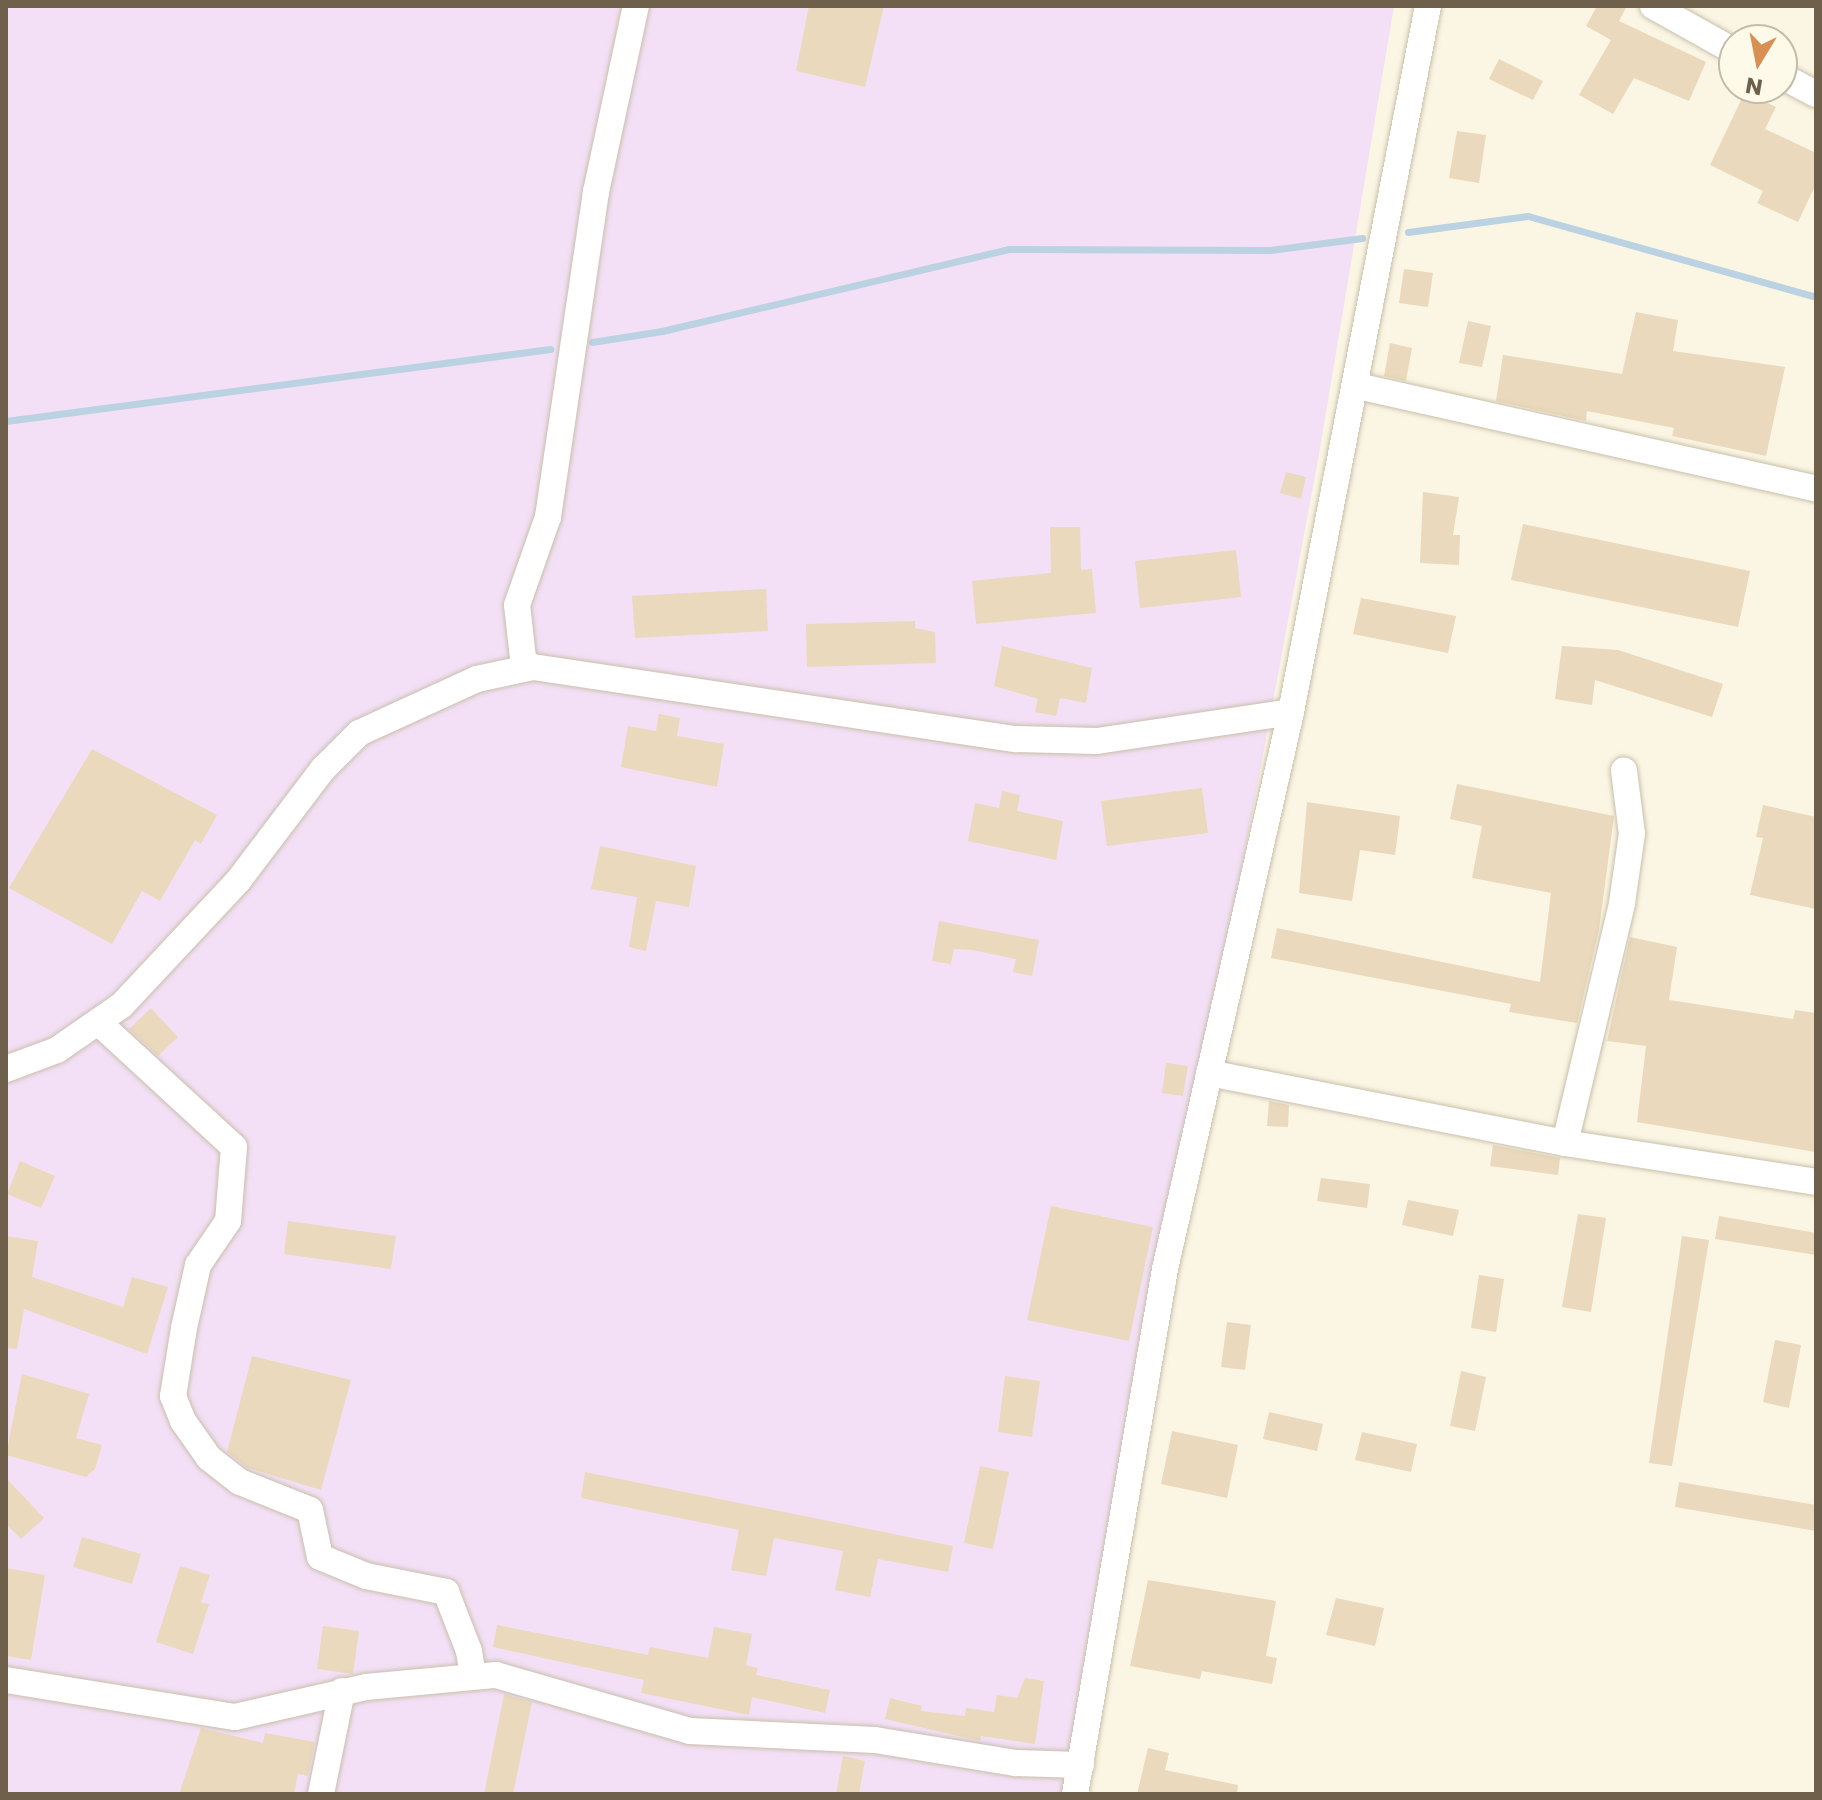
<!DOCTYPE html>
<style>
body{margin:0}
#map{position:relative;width:1822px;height:1800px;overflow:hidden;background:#faf6e3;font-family:Poppins,sans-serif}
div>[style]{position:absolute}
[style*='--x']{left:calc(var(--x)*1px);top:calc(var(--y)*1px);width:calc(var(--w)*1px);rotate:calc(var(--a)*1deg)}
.education>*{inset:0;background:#f3e0f6}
.stream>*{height:7px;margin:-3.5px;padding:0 3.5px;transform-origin:3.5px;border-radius:3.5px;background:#bad2e1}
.building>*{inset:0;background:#ead9bc}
.roads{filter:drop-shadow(0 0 2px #c9bfab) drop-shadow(0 0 2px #c9bfab)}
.minor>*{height:26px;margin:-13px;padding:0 13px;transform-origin:13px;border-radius:13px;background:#fff}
span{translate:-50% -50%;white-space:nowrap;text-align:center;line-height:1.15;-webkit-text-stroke:6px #fdfae9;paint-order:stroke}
.frame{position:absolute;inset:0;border:8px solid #6f604c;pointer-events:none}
.north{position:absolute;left:1718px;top:24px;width:80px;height:80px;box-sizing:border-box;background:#fdfae9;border:2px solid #c4bcaa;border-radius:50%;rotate:190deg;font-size:22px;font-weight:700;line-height:32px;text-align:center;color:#6f604c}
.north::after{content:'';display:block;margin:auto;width:28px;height:36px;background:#d88f54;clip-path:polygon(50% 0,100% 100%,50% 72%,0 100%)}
</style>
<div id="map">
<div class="education">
<div style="clip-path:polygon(6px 6px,1394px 6px,1318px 460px,1069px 1794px,6px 1794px)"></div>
</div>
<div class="stream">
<div style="--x:1408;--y:232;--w:121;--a:-7.6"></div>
<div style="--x:1528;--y:216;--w:299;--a:15.7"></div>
<div style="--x:592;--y:342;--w:71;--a:-8.9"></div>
<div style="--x:662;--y:331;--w:357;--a:-13.3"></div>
<div style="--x:1009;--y:249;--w:261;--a:0.2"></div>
<div style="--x:1270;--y:250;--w:93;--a:-7.4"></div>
<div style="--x:6;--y:421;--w:549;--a:-7.54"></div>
</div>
<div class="building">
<div style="clip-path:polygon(809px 6px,884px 6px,865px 87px,796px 71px)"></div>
<div style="clip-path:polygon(1597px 6px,1627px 6px,1619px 21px,1706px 62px,1689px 101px,1634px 78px,1613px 114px,1579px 95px,1611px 40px,1586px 26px)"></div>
<div style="clip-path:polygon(1499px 59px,1543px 81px,1533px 100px,1489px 79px)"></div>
<div style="clip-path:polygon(1745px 92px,1776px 107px,1765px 129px,1816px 153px,1816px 184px,1798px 222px,1757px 203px,1763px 191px,1710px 165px)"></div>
<div style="clip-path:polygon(1457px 131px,1486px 135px,1479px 183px,1449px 178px)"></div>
<div style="clip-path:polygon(1404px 269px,1433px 273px,1428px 307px,1399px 303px)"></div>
<div style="clip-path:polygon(1636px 312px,1678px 320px,1673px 351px,1785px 367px,1766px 456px,1672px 436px,1674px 428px,1587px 411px,1586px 421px,1496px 401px,1503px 355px,1622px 374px)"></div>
<div style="clip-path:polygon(1468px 321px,1491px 326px,1482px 367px,1459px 363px)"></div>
<div style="clip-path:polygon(1390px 343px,1412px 348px,1406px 381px,1384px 376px)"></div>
<div style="clip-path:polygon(1286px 472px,1306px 477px,1301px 499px,1280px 493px)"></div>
<div style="clip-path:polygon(1423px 492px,1459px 497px,1453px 535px,1460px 535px,1459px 565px,1420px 563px)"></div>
<div style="clip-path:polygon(1523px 524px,1750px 571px,1738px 627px,1511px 580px)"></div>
<div style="clip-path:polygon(1050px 527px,1080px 527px,1081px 570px,1092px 569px,1096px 613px,976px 624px,972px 581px,1051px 573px)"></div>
<div style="clip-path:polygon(1236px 550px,1241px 597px,1140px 608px,1135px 561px)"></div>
<div style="clip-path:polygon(766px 589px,768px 631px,635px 638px,632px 596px)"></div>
<div style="clip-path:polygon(1361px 598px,1456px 616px,1448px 653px,1353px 634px)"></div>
<div style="clip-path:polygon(915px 621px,915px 628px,935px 632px,936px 663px,807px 667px,806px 624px)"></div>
<div style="clip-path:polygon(1002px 646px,1092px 668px,1086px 703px,1060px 698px,1056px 716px,1035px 712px,1038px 699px,994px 686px)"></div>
<div style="clip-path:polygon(1562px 646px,1618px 650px,1723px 684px,1712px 717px,1595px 680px,1592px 705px,1555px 699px)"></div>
<div style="clip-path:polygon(659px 714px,680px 718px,677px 736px,724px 744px,717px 787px,621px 767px,628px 726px,656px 731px)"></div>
<div style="clip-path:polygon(92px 749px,217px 815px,201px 844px,195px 840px,160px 901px,142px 891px,112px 944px,9px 888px)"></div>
<div style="clip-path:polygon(1457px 784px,1614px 816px,1599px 930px,1577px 1023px,1509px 1012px,1511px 1004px,1271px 958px,1277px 928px,1540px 982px,1551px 893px,1472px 878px,1482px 826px,1450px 819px)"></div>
<div style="clip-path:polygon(1202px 788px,1208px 833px,1107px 846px,1101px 801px)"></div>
<div style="clip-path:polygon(1002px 791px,1020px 795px,1017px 811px,1063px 821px,1056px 860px,968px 841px,975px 803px,999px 808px)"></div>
<div style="clip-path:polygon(1307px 802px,1400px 816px,1395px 855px,1360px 850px,1352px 901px,1299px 893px)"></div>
<div style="clip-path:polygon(1763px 805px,1816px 817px,1816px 909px,1750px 895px,1763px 838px,1756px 837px)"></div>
<div style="clip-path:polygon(600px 846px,696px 866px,689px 907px,656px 901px,646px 951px,629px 947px,637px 897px,591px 889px)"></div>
<div style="clip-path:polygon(939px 921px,1039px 940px,1032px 976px,1013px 972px,1016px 959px,972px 950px,954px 949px,951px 964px,932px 961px)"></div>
<div style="clip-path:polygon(1630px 937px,1677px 947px,1669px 1000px,1793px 1019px,1795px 1010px,1816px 1013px,1816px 1152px,1637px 1122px,1646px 1046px,1607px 1041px)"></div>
<div style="clip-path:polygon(151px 1008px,178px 1037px,158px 1056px,129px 1029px)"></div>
<div style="clip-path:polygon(1166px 1063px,1188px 1066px,1183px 1096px,1162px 1093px)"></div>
<div style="clip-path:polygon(1269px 1101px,1289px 1105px,1288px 1127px,1267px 1126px)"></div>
<div style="clip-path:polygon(1493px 1145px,1560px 1158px,1558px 1175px,1490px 1166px)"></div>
<div style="clip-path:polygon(20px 1161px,55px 1176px,41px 1208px,7px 1194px)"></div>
<div style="clip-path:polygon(1321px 1178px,1370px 1184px,1367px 1208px,1317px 1201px)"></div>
<div style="clip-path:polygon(1408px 1200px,1459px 1210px,1453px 1236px,1402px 1225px)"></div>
<div style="clip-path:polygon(1051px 1206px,1153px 1227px,1129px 1341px,1027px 1320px)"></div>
<div style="clip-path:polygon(1578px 1214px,1606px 1218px,1591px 1312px,1562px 1307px)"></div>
<div style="clip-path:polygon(1719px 1216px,1816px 1233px,1816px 1255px,1715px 1239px)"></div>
<div style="clip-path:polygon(288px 1221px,396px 1236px,391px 1269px,284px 1254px)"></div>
<div style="clip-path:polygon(6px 1236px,38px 1241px,32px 1277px,123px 1307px,132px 1277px,168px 1287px,147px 1354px,24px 1309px,17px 1349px,6px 1348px)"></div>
<div style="clip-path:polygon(1682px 1236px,1709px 1240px,1672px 1466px,1649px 1463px)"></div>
<div style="clip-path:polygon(1479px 1275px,1504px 1279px,1496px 1332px,1471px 1328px)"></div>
<div style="clip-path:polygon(1227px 1322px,1251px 1325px,1245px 1370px,1221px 1367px)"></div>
<div style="clip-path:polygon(1775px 1340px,1801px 1345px,1789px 1408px,1763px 1402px)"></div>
<div style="clip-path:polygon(252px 1356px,351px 1380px,321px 1490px,248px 1468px,227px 1452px)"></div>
<div style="clip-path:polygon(1461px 1371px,1486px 1377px,1475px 1431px,1450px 1426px)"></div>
<div style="clip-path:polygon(22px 1374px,89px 1394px,76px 1438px,102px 1445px,95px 1469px,86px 1477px,6px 1455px)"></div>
<div style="clip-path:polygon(1005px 1376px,1040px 1381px,1032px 1437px,998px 1432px)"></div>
<div style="clip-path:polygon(1269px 1412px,1323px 1424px,1317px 1451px,1263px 1439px)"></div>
<div style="clip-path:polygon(1172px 1431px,1238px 1445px,1227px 1498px,1161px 1484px)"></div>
<div style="clip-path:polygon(1362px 1432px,1417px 1444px,1411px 1472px,1355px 1460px)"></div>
<div style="clip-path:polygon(980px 1466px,1009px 1472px,993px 1549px,964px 1543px)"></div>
<div style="clip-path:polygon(585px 1472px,953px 1546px,948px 1572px,878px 1559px,870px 1597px,835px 1590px,843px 1551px,774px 1538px,766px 1576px,731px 1570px,739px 1530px,581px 1498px)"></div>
<div style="clip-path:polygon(6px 1478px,44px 1518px,21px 1539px,6px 1524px)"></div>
<div style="clip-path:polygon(1679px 1482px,1816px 1505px,1816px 1531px,1675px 1507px)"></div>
<div style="clip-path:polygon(82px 1537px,141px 1554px,132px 1584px,73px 1567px)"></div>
<div style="clip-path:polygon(180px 1566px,210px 1575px,201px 1602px,209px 1604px,193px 1654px,156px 1642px)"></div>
<div style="clip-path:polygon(6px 1568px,45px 1575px,31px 1660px,6px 1656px)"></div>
<div style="clip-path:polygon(1148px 1580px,1276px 1601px,1266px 1656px,1277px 1658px,1272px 1684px,1202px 1671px,1200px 1679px,1130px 1666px)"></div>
<div style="clip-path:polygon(1336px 1598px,1384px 1608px,1375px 1646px,1326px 1635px)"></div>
<div style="clip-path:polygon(497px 1625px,648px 1655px,650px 1647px,708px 1658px,714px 1627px,752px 1634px,746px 1665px,758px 1668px,756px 1675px,830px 1690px,825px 1713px,752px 1697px,749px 1715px,641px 1693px,644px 1680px,493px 1647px)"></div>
<div style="clip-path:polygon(323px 1626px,359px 1631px,353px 1674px,317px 1669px)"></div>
<div style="clip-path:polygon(1025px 1678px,1044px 1681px,1035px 1744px,981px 1736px,980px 1741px,885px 1719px,890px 1698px,922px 1706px,921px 1711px,965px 1716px,966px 1708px,994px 1712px,997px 1695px,1017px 1698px)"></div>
<div style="clip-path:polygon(504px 1694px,532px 1702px,513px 1794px,484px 1794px)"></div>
<div style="clip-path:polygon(201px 1728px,263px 1743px,265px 1733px,315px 1742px,308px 1776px,298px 1774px,294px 1794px,179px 1794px)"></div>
<div style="clip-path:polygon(1148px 1748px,1169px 1753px,1165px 1770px,1238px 1785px,1237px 1794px,1137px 1794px)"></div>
<div style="clip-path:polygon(843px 1756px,865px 1761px,859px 1794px,836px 1794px)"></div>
</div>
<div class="roads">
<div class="minor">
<div style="--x:1653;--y:6;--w:93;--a:29.1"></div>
<div style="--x:1782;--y:76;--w:38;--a:28"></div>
<div style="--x:1357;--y:386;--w:470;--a:12.6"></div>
<div style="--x:524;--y:667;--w:62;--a:-96.4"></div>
<div style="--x:517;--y:605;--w:93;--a:-70.6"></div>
<div style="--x:548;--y:517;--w:329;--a:-81.6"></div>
<div style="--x:596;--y:192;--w:190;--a:-77.9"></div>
<div style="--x:99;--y:1023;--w:183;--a:42.6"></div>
<div style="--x:234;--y:1147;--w:74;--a:94.6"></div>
<div style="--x:228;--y:1221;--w:53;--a:124.3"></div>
<div style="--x:198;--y:1265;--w:65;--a:102.5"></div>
<div style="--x:184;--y:1328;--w:69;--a:99.2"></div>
<div style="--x:173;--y:1396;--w:27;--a:68"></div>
<div style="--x:183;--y:1421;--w:45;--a:54.9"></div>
<div style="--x:209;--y:1458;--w:39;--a:38"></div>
<div style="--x:240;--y:1482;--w:75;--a:21.8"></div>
<div style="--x:310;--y:1510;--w:48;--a:78"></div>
<div style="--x:320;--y:1557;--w:50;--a:22.4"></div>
<div style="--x:366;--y:1576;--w:82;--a:11.3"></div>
<div style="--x:446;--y:1592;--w:63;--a:68.7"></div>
<div style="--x:469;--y:1651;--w:26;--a:81"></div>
<div style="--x:6;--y:1069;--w:54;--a:-20.4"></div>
<div style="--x:57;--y:1050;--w:79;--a:-34.7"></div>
<div style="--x:122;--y:1005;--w:170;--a:-46.9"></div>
<div style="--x:238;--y:881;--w:141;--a:-52.8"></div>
<div style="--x:323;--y:769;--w:51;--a:-45"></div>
<div style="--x:359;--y:733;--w:130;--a:-24.6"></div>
<div style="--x:477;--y:679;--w:57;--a:-12.1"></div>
<div style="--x:533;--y:667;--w:489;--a:8.5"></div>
<div style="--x:1017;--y:739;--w:80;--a:1.4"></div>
<div style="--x:1097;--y:741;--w:196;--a:-8.5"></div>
<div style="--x:1209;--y:1073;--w:363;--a:11.1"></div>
<div style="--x:1565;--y:1143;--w:254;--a:8.8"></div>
<div style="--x:1565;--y:1143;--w:247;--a:-76.6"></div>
<div style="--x:1622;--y:903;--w:70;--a:-81.8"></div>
<div style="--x:1632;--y:834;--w:64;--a:-97.2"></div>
<div style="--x:6;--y:1680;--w:232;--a:9.2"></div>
<div style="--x:235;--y:1717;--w:134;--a:-12.9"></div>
<div style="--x:366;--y:1687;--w:131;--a:-5.3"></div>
<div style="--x:496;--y:1675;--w:202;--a:16.1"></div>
<div style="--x:690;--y:1731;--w:185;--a:2.8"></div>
<div style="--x:875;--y:1740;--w:143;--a:9.3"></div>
<div style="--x:1016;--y:1763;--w:65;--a:1.8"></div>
<div style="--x:321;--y:1794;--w:105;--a:-78.5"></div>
<div style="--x:1075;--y:1794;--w:533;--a:-80.27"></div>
<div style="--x:1165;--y:1269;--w:571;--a:-77.25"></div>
<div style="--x:1291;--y:712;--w:719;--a:-79.02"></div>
</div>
</div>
<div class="frame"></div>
<div class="north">N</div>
</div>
